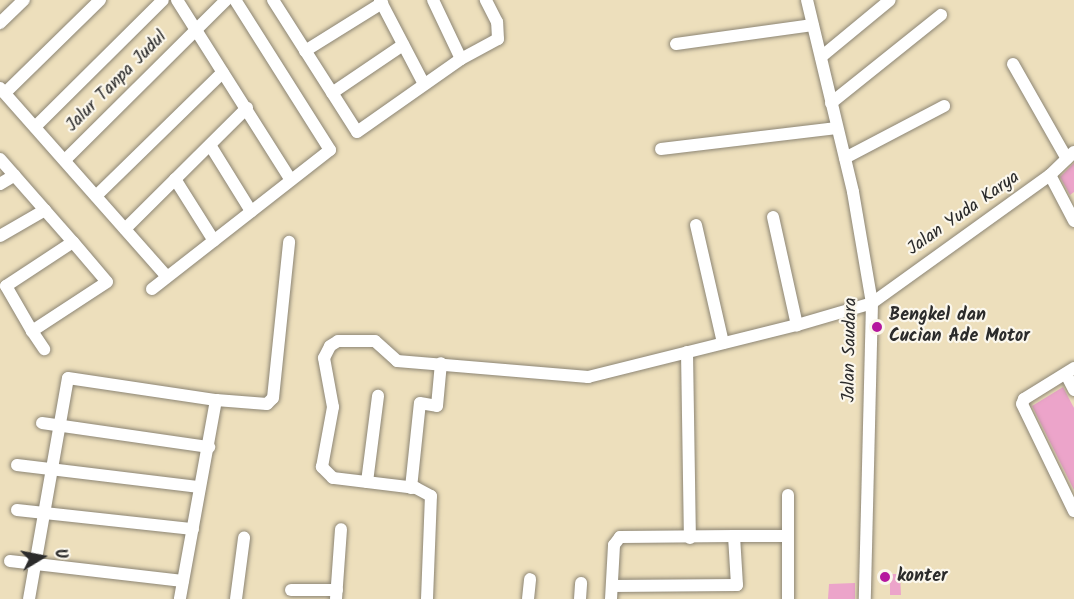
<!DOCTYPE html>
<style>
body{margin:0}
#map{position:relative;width:1074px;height:599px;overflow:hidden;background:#eddfbc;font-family:Kalam,sans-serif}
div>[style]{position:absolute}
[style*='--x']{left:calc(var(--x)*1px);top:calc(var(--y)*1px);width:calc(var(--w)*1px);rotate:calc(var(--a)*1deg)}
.building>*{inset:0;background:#eca4ca}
.roads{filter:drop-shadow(0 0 2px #8c8574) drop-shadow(0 0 2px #8c8574)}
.minor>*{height:12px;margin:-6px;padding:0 6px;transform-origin:6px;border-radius:6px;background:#fff}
.dots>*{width:16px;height:16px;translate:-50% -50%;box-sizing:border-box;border:3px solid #fbf7ec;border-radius:50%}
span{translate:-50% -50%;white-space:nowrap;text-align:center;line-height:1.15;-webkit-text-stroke:4.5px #fbf7ec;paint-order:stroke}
.street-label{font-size:18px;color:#2b2b2b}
.poi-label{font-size:18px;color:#2b2b2b;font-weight:700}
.left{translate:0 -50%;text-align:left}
.north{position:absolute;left:12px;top:527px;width:60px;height:60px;-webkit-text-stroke:4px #fbf7ec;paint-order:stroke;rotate:80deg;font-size:16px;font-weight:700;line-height:24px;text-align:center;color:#2b2b2b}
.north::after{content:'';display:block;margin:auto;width:21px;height:27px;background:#2b2b2b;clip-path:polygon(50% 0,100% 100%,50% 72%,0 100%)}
</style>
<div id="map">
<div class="building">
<div style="clip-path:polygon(1074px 163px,1074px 192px,1070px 195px,1060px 177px)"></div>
<div style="clip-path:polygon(1063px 387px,1074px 408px,1074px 490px,1032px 406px)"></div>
<div style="clip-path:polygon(890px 574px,900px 574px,901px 595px,890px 595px)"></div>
<div style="clip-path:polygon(855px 583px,855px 599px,828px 599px,829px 584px)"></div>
</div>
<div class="roads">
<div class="minor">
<div style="--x:177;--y:0;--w:213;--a:57.7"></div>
<div style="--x:273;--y:0;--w:156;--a:57.5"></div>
<div style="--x:357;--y:132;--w:127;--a:-35.1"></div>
<div style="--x:461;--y:59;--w:42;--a:-28.4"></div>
<div style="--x:498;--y:39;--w:17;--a:-93"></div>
<div style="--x:497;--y:22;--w:25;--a:-117"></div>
<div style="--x:380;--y:0;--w:95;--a:62.4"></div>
<div style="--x:433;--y:0;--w:65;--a:64.6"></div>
<div style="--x:807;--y:0;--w:197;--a:76.5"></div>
<div style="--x:853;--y:192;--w:113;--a:80.3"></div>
<div style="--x:872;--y:303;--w:296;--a:91.4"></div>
<div style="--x:0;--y:23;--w:33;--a:-44"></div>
<div style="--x:676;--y:44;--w:138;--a:-7.9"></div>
<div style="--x:305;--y:51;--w:91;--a:-31.9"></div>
<div style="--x:821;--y:57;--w:89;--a:-39.6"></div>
<div style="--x:1013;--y:64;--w:109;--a:60.4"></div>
<div style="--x:0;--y:88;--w:252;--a:48.5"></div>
<div style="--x:5;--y:93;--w:133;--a:-44.4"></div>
<div style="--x:332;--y:93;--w:86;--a:-34.1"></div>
<div style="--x:831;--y:103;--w:141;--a:-38.7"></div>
<div style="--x:35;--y:127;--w:180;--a:-44.8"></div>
<div style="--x:210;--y:145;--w:78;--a:58.2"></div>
<div style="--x:661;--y:149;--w:177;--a:-6.8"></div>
<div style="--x:845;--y:158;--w:112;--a:-27.7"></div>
<div style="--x:0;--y:159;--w:111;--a:48.7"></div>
<div style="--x:73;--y:242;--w:52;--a:49.6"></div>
<div style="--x:107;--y:282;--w:90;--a:146.8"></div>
<div style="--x:32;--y:331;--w:52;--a:-120"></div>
<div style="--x:6;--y:286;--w:80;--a:-33.3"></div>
<div style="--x:65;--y:160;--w:227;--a:-44.8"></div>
<div style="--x:1050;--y:175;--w:52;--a:62.4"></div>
<div style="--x:175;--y:179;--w:73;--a:57.8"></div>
<div style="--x:0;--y:184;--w:17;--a:-31"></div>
<div style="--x:96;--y:196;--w:177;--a:-44.3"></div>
<div style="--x:773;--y:217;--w:111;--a:77.5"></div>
<div style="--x:696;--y:225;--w:121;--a:77.1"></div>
<div style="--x:125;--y:229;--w:172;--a:-44.8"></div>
<div style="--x:0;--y:236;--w:52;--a:-30"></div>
<div style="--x:152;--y:289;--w:226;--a:-38"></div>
<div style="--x:330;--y:150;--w:178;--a:-122.3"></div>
<div style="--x:32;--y:331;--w:22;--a:56"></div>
<div style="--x:687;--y:352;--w:186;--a:89.1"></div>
<div style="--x:1074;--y:368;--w:59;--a:148.2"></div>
<div style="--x:1024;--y:399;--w:5;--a:112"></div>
<div style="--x:1022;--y:404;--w:119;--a:64.1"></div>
<div style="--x:1066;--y:374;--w:18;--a:63"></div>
<div style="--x:216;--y:400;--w:51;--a:4.5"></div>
<div style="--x:267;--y:404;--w:8;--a:-45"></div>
<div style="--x:273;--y:398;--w:157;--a:-84.1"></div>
<div style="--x:42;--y:423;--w:169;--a:8.2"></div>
<div style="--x:17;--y:465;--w:184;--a:6.9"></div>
<div style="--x:367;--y:482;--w:87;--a:-82.7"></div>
<div style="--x:411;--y:488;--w:85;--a:-84"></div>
<div style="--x:420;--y:403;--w:17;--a:10"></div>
<div style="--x:437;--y:406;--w:43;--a:-84.7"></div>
<div style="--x:17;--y:510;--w:177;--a:6.2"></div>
<div style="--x:734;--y:536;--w:54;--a:0"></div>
<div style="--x:10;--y:561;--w:174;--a:6.6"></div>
<div style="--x:291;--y:590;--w:46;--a:0"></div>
<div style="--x:29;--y:599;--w:224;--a:-80"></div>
<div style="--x:68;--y:378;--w:150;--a:8.5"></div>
<div style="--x:216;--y:400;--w:202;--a:100.3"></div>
<div style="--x:236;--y:599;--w:62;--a:-82.5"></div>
<div style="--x:336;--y:599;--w:70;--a:-85.9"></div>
<div style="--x:427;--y:599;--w:103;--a:-87.8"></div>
<div style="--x:431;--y:496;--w:17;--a:-152"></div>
<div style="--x:416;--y:488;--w:84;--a:-173.1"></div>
<div style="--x:333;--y:478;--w:16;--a:-135"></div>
<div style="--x:322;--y:467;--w:61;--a:-79.6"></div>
<div style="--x:333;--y:407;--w:50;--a:-100.4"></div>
<div style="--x:324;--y:358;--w:13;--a:-63"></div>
<div style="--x:330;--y:346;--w:9;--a:-32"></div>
<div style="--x:338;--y:341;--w:37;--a:0"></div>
<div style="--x:375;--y:341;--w:30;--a:42"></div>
<div style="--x:397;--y:361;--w:192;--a:4.8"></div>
<div style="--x:588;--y:377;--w:215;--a:-14"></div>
<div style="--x:797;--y:325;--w:78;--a:-16.3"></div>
<div style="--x:872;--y:303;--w:219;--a:-35.7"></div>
<div style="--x:1050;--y:175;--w:33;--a:-44"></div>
<div style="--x:528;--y:599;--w:20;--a:-84"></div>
<div style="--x:580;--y:599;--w:16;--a:-86"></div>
<div style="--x:611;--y:599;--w:54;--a:-86.8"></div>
<div style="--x:614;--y:545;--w:10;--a:-53"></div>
<div style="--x:620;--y:537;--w:114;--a:-0.5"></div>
<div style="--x:734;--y:536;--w:49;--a:86.5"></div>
<div style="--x:737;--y:585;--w:125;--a:179.5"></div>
<div style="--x:788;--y:599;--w:104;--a:-90"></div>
</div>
</div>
<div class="dots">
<div style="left:877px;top:327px;background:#b5179e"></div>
<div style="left:885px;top:577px;background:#b5179e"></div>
</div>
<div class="street-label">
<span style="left:117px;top:82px;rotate:-45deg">Jalur Tanpa Judul</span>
<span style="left:964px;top:214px;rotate:-35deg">Jalan Yuda Karya</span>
<span style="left:851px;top:350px;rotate:-89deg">Jalan Saudara</span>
</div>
<div class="poi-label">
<span class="left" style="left:889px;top:327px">Bengkel dan<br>Cucian Ade Motor</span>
<span class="left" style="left:897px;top:577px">konter</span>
</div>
<div class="north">U</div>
</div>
